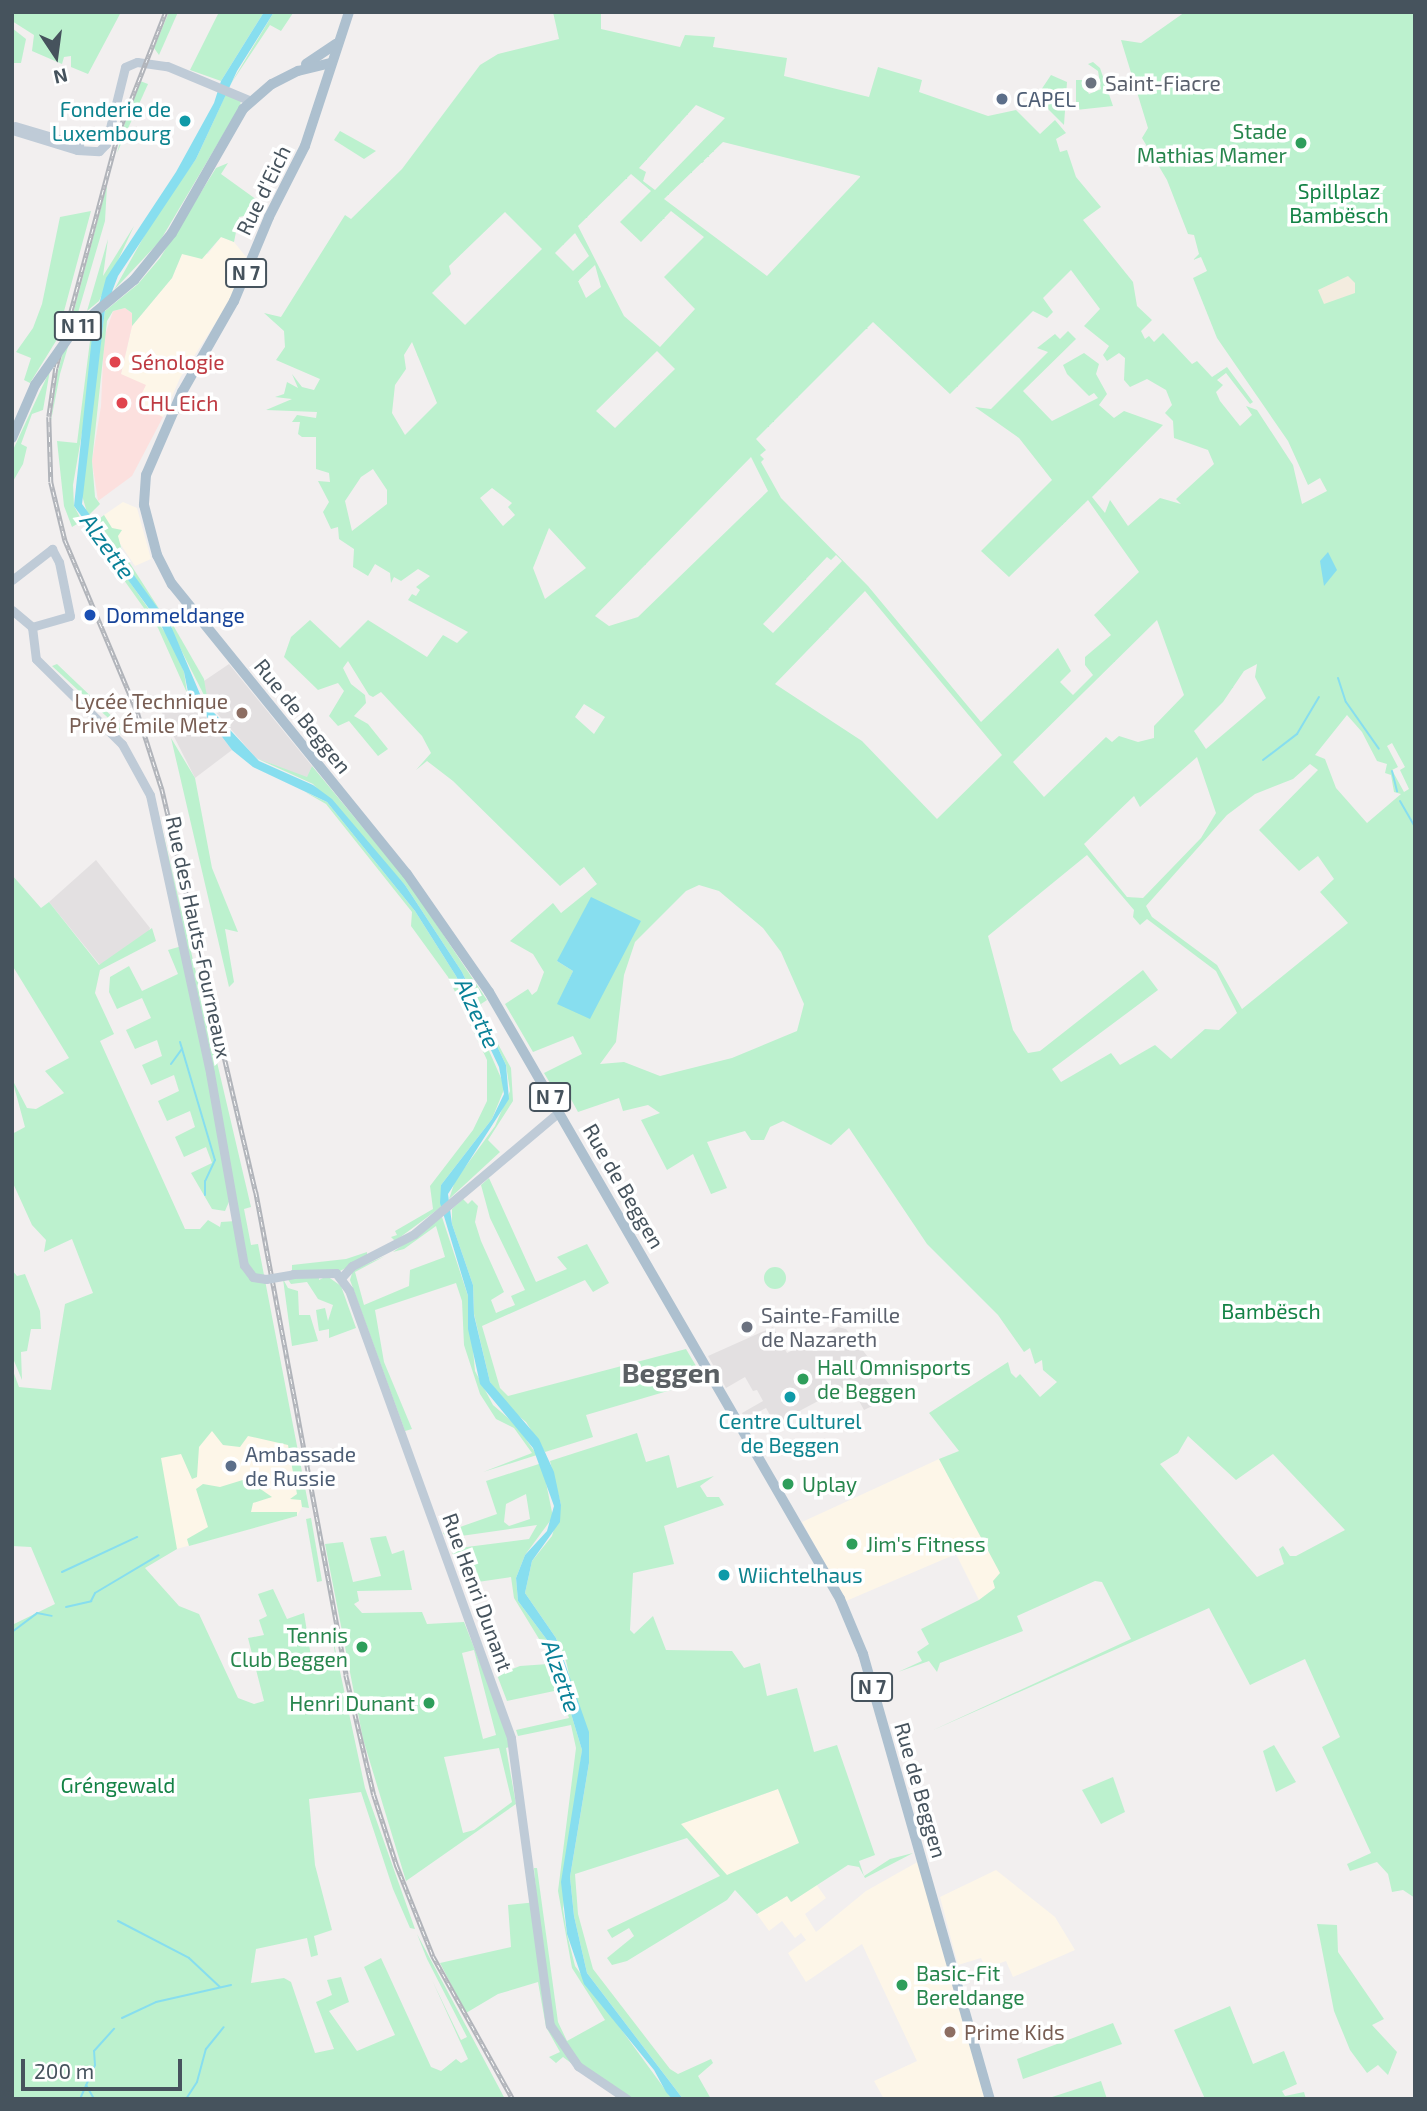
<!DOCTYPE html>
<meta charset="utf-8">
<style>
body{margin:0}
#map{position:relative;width:1427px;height:2111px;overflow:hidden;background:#f2efef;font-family:"Exo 2",sans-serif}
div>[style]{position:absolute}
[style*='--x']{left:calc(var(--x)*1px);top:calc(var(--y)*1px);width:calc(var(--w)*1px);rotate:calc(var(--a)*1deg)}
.commercial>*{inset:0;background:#fdf6e8}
.education>*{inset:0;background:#e3e0e1}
.medical>*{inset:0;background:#fce0de}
.green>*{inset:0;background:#bcf1ce}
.round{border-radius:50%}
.sand>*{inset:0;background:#f3ecdf}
.water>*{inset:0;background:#87deef}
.stream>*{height:2px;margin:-1px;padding:0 1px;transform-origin:1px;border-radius:1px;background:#87deef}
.secondary>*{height:9px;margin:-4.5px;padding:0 4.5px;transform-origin:4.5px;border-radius:4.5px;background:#bfcbd7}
.primary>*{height:10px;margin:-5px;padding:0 5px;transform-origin:5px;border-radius:5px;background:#adc0cf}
.rail>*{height:4.5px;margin-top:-2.25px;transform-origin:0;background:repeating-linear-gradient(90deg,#fff 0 5px,#b1b4ba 0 10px);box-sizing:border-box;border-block:2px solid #b1b4ba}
.secondary-bridge>*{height:9px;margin:-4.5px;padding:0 4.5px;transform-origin:4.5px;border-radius:4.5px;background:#bfcbd7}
.primary-bridge>*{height:10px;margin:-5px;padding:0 5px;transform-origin:5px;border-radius:5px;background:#adc0cf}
.dots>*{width:19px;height:19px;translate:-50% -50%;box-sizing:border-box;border:4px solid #fff;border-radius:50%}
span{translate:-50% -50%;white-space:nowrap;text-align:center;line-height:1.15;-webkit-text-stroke:7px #fff;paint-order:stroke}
.shield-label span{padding:2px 5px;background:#fff;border:2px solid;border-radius:5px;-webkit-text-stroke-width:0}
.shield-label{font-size:19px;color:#46535d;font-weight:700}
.worship-label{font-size:21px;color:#5b616d}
.left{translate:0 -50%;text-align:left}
.service-label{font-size:21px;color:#4e5e75}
.culture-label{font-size:21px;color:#0d838f}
.right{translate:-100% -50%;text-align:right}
.leisure-label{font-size:21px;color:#27864d}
.street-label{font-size:21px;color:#46535d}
.park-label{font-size:21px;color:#138245}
.health-label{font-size:21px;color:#be3a42}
.transit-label{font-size:21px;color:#164399}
.education-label{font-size:21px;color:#785e54}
.water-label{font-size:23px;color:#088097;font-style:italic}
.district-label{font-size:28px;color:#5b6064;font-weight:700}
.frame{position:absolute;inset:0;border:14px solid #46535d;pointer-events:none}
.north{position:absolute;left:21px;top:21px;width:70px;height:70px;-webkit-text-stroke:5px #fff;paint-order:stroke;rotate:167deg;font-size:19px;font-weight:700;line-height:28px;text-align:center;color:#46535d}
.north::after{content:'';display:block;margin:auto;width:24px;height:32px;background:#46535d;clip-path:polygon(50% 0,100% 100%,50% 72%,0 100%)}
.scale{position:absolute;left:21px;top:2059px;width:161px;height:32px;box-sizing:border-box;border:4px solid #46535d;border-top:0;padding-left:9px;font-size:21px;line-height:24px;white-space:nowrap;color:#46535d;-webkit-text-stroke:5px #fff;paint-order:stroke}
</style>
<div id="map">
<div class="commercial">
<div style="clip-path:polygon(221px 237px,234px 242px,247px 258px,229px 302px,180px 378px,163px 417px,141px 407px,121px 374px,132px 326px,172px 278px,182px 254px,208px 254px)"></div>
<div style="clip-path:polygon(123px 502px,137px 508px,151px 559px,135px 566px,105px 521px,104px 515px)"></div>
<div style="clip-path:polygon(145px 1418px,291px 1427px,302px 1507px,297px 1516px,173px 1550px)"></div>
<div style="clip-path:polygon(939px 1459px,1001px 1573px,995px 1588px,979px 1600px,956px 1554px,846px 1601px,802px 1522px)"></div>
<div style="clip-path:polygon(778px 1789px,799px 1843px,726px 1876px,680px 1824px)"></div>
<div style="clip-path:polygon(921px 1860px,990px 2099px,884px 2099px,874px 2081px,917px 2061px,862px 1944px,806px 1982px,788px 1953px,806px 1940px,801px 1933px,795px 1938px,782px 1921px,769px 1931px,757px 1914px,787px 1896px,792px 1902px,816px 1884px,826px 1898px,805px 1914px,816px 1932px,866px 1891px)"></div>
<div style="clip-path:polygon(996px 1870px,1055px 1917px,1075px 1950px,1013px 1977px,1006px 1961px,986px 1968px,981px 1958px,958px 1965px,940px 1897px)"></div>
</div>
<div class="education">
<div style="clip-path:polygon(229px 664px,312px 766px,307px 778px,256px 758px,208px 703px,201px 683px)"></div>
<div style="clip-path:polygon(188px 692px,232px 750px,195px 778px,160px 709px)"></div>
<div style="clip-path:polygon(96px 860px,150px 928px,148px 934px,100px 965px,49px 902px)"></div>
<div style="clip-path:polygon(773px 1327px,787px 1353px,838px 1327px,846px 1329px,897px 1394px,864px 1410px,850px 1384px,775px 1424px,766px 1408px,745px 1419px,742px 1413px,763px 1401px,757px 1390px,753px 1391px,745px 1377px,726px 1388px,708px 1356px)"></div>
</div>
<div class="medical">
<div style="clip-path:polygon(125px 308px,132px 313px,132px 326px,121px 374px,146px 385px,139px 399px,143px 401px,141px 407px,163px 417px,132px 476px,98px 501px,92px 461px,101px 406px,104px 338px,113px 311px)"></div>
</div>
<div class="green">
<div style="clip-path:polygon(12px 12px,121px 12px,88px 74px,71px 67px,71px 56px,64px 57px,62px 64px,32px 51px,34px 35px,12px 21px)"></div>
<div style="clip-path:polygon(169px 12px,178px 12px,159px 55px,154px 48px)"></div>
<div style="clip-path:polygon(219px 12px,264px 12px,221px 81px,190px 70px)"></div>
<div style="clip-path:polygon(274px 12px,293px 13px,281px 31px,270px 25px,230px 85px)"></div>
<div style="clip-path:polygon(evenodd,553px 12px,601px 12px,601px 29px,680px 47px,685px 35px,715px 37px,713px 47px,787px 58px,784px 76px,869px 97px,878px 67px,922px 80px,919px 92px,988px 116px,1016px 110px,1040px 134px,1055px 120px,1066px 133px,1056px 139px,1060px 152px,1067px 150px,1076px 177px,1101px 207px,1083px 220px,1133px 282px,1137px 306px,1152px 320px,1141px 331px,1145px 339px,1149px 336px,1154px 342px,1163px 333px,1192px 364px,1197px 361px,1212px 377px,1227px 367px,1253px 402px,1250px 404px,1226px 373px,1217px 380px,1223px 385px,1216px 392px,1220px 401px,1240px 426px,1252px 415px,1246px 406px,1257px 410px,1293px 465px,1302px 504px,1327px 491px,1320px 478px,1308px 485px,1288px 441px,1217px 338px,1193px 278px,1207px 271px,1201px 257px,1193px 260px,1199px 254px,1194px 235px,1188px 234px,1167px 180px,1142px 138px,1148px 128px,1121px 40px,1141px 43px,1185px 12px,1415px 12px,1415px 1898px,1403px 1890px,1392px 1892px,1388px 1874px,1377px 1862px,1350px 1871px,1347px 1864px,1371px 1853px,1322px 1747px,1340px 1737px,1305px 1659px,1250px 1685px,1209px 1608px,931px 1731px,1131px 1639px,1102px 1582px,1095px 1581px,1017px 1616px,1023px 1631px,940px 1663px,937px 1672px,929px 1661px,898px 1672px,922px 1661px,917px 1652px,929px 1644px,921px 1629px,979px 1600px,995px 1588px,993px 1581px,1000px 1573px,939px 1459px,959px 1451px,929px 1413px,1008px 1362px,1011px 1373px,1016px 1378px,1020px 1374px,1040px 1397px,1057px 1382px,1043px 1370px,1042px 1360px,1035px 1364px,1030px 1348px,1024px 1352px,998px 1315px,927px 1244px,849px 1128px,831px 1145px,783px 1121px,770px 1127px,764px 1140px,751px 1140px,745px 1131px,707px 1142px,727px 1188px,711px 1194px,693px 1154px,667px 1170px,641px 1120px,660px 1113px,648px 1105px,623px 1111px,619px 1098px,578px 1112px,566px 1090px,556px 1093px,544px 1073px,582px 1054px,573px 1036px,533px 1052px,505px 1004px,528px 989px,532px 995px,537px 991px,544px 972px,533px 954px,510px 941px,553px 903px,561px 913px,597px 884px,584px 867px,560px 886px,453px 781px,427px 761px,416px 770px,431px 753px,422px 736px,381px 692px,373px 697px,369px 695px,348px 661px,343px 668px,351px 684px,365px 695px,366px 703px,354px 716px,368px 724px,388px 749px,378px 756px,349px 721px,338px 726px,329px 716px,344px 691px,338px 683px,318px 690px,284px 657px,291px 637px,310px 620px,340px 648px,368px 620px,427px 657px,443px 635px,457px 643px,468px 632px,408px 600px,412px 594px,416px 596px,420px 590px,416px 587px,430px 576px,418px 569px,401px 581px,394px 577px,391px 583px,390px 573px,375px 564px,368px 576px,353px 567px,354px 549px,339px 539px,338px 527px,331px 529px,323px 512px,329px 502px,318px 481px,330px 482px,329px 473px,316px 469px,316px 437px,302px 437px,298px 434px,300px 422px,292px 422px,297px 415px,316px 418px,317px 412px,266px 410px,292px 399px,275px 397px,284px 394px,287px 382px,298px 388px,292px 374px,302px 387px,314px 390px,320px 379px,276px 360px,285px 347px,284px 331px,264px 313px,281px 317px,345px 215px,351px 219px,402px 169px,480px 65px,498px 54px,559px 39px,553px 12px,696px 105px,725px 118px,655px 190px,643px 181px,646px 172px,639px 168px,696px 105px,553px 12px,723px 142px,860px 176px,860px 177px,767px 276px,664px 199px,723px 142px,553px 12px,631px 174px,651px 191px,620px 222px,641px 242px,671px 211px,704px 237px,664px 277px,695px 309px,660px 347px,624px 316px,578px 226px,631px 174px,553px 12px,505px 212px,542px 249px,465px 325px,432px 293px,451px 274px,449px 266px,505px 212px,553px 12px,575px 233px,589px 256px,573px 271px,555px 253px,575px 233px,553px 12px,595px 265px,601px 287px,586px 298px,578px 281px,595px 265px,553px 12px,1071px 270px,1100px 309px,1084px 326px,1109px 346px,1103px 355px,1107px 361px,1119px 353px,1125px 358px,1124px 380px,1130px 387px,1147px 379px,1166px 390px,1172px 405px,1165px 413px,1173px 421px,1174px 438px,1208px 450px,1214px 464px,1176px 499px,1181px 504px,1160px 498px,1128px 526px,1110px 500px,1105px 513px,1092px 497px,1163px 425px,1124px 411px,1114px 418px,1099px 405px,1107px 394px,1096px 374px,1099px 364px,1084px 353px,1063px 365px,1067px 374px,1089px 396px,1094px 393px,1098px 398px,1052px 421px,1023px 391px,1076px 339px,1068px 331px,1060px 339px,1055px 334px,1037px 348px,1048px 352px,991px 409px,975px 407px,1019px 438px,1052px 480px,981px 551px,1009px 577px,1088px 500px,1139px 572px,1094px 615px,1111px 635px,1085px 657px,1085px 665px,1093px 675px,1073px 695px,1060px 682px,1071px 671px,1058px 648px,981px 722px,868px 586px,781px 498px,761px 462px,764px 459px,760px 455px,766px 450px,756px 439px,873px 322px,950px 394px,1033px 311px,1047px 318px,1053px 312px,1043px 298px,1071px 270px,553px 12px,412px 342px,437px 403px,405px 435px,392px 413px,395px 385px,406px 369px,404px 355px,412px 342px,553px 12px,657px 351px,675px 369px,615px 428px,596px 411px,657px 351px,553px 12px,751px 457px,768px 491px,638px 617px,609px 626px,595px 616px,751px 457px,553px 12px,373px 469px,387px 490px,387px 504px,352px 531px,345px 501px,361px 477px,373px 469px,553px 12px,492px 488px,512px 503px,508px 507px,515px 515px,503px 526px,480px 498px,492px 488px,553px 12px,549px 528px,586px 568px,545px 599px,533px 568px,549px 528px,553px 12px,836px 555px,842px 561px,773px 633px,763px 624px,827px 557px,831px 560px,836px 555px,553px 12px,865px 591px,1002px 755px,937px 819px,862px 741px,775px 684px,865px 591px,553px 12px,1157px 620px,1184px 695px,1154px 726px,1154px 738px,1138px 742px,1119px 736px,1112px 742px,1106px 737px,1044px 797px,1013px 762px,1157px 620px,553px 12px,1257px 664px,1255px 677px,1266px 698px,1206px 749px,1194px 731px,1223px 702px,1244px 671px,1257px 664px,553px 12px,584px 704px,605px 717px,594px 734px,575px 717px,584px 704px,553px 12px,1347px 715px,1362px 732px,1377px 761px,1387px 764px,1385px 773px,1391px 775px,1394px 792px,1401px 794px,1367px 823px,1336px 788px,1325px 759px,1315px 755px,1347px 715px,553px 12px,1392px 743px,1405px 767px,1400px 770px,1409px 789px,1404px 792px,1392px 770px,1398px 767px,1387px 746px,1392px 743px,553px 12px,1197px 757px,1216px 813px,1201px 838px,1143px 898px,1127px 897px,1084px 844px,1134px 796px,1140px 807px,1197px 757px,553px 12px,1310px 764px,1318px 770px,1259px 830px,1299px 871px,1318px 856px,1334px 879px,1320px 892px,1348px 923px,1242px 1009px,1217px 965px,1152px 917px,1146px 906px,1227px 815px,1255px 794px,1293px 779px,1310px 764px,553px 12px,1087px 855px,1134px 910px,1133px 917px,1140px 925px,1147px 919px,1216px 971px,1237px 1013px,1219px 1030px,1205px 1029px,1171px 1059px,1155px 1045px,1120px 1065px,1111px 1053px,1061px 1082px,1052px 1069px,1158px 990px,1143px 970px,1040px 1051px,1028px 1053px,1013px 1030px,988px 936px,1087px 855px,553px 12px,699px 885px,719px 891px,763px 928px,781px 952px,804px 1004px,797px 1031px,732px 1058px,660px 1076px,624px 1062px,600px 1064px,616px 1042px,624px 975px,635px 942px,686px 891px,699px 885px,553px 12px,641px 921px,558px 1004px,573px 971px,557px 961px,641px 921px,553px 12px,1188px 1436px,1236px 1480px,1273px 1454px,1345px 1530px,1296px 1556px,1290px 1556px,1283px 1546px,1279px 1549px,1284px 1564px,1257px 1577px,1160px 1464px,1178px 1453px,1188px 1436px)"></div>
<div style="clip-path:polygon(12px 28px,26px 39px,21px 63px,12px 63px)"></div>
<div style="clip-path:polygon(1093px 62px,1100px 68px,1113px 106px,1076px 110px,1076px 80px,1082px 80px,1089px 94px,1101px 89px,1098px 71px,1088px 64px)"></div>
<div style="clip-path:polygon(1051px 75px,1067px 82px,1064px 125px,1042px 103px,1048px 96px,1041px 90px)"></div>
<div style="clip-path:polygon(140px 81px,148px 84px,117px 153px,127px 115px)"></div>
<div style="clip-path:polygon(227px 92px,241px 100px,240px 106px,160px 241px,114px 290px,156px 215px,196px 159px)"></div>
<div style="clip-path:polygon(340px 131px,376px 151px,364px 159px,334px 140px)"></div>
<div style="clip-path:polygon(228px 163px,221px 174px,257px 200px,249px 215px,239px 217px,234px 242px,221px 237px,202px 259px,182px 254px,172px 278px,132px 326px,132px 313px,125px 308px,113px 311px,107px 321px,92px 461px,95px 497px,100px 504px,88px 516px,81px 492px,105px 311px,138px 284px,160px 258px,216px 168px)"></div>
<div style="clip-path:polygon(107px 185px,105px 221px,60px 374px,50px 426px,57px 375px)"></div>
<div style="clip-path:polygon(91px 211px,56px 341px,30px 383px,24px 380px,31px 358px,16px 352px,33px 328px,42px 304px,60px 217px)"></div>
<div style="clip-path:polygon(134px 226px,99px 301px,87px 311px,108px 239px,103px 276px)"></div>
<div style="clip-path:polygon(96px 317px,89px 392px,73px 485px,74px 506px,82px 521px,72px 527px,64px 506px,57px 441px,77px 443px,90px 341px,76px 336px)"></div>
<div style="clip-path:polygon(50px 370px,43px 410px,32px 414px,21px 444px,27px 447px,23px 464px,12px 483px,12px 452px)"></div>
<div style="clip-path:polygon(104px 515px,112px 528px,122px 530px,118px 536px,122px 551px,165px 618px,94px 523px)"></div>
<div style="clip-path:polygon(87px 528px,104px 545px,171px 641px,184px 672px,187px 693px,158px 628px)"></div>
<div style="clip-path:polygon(173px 625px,204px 679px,208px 703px,171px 630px)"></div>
<div style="clip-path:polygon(57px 664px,121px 725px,120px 735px,119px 728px,52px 666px)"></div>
<div style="clip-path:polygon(171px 738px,195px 778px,212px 868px,238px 932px,225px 929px,234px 982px,229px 987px)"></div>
<div style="clip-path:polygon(256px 758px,307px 777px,312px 766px,408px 882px,487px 1000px,481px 1004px,484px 1018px,511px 1068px,513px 1101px,488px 1140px,500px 1152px,449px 1199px,455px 1181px,495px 1126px,510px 1091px,506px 1065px,462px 972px,405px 885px,313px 784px)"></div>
<div style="clip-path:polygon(305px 792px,327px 802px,415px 911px,456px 976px,505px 1087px,492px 1119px,441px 1185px,441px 1207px,395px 1241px,391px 1237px,397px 1235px,395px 1231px,433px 1209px,430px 1186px,473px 1130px,487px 1101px,487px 1060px,448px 977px,411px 926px,412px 912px,326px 804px)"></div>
<div style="clip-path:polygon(154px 794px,251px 1207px,244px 1209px,251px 1245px,258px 1244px,309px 1508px,302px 1507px,301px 1500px,290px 1499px,297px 1494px,288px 1445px,248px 1436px,240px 1447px,223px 1445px,212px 1431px,199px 1447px,197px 1477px,192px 1479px,181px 1454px,161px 1458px,177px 1549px,145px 1568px,179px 1606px,199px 1614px,238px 1698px,254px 1704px,264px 1701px,248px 1638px,264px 1635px,259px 1620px,267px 1616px,258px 1594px,273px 1589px,287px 1619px,304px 1613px,313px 1669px,337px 1668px,332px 1634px,365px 1788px,415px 1929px,410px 1928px,393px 1889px,361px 1792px,309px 1799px,315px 1865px,332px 1930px,314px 1936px,318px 1955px,311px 1957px,307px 1938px,256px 1949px,251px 1983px,284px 1978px,291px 1982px,315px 2053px,334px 2049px,316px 2002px,332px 1995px,327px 1980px,341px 1977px,349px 2002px,329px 2011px,357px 2051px,395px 2035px,364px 1967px,381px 1958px,431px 2067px,441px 2071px,456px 2059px,461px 2063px,468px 2059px,432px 1980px,458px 2034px,461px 2040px,467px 2037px,427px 1959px,417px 1934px,505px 2099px,12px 2099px,12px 1625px,55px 1604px,31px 1547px,12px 1546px,12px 1368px,19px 1387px,51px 1390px,65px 1304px,93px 1293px,72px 1239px,44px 1252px,46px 1240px,32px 1225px,12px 1181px,12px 1134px,25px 1127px,12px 1079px,27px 1108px,36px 1109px,64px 1093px,45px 1071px,69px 1058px,12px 965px,12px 875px,41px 908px,49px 902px,99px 965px,152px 928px,156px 941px,100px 970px,95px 993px,114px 1034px,100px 1041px,185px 1229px,200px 1229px,208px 1220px,220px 1227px,221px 1222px,236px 1221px,231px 1197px,225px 1211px,212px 1209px,191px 1173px,212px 1163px,206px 1147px,184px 1157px,175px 1137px,195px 1127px,190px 1111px,167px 1121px,158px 1101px,179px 1091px,174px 1075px,151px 1085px,142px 1065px,162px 1056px,157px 1040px,135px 1049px,126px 1030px,151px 1018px,142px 998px,117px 1009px,109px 992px,110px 977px,129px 966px,142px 991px,178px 974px,168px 950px,182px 946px)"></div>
<div style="clip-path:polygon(489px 1178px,536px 1282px,567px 1269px,557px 1257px,587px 1244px,609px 1283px,593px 1292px,585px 1280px,482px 1326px,500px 1388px,508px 1396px,686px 1349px,702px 1376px,695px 1383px,586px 1415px,593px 1437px,545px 1452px,526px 1422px,510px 1409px,490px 1382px,474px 1314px,473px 1285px,452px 1224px,452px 1209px,463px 1199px,468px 1204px,472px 1200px,478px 1206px,475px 1222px,481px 1241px,504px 1292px,491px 1300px,496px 1313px,515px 1305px,511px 1296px,525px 1290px,490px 1218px,481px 1185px)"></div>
<div style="clip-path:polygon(442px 1217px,468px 1296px,475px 1371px,493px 1405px,516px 1425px,537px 1455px,483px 1472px,532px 1453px,514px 1428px,496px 1419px,480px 1394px,464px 1345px,462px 1301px,456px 1283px,375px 1310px,384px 1362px,412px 1429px,405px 1431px,350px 1280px,353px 1270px,385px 1256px,355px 1272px,364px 1305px,409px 1286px,410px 1270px,445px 1257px,436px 1226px,404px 1249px,393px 1252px)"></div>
<div style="clip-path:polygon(367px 1252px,367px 1257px,340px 1271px,292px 1271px,292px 1265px,346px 1259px)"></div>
<div class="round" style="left:764px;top:1267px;width:22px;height:22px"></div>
<div style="clip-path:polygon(12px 1270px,17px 1276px,25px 1274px,40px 1311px,41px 1329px,31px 1329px,27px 1351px,21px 1352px,22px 1380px,12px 1356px)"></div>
<div style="clip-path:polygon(319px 1275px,319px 1280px,327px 1276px,341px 1286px,356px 1328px,329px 1338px,329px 1329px,319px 1331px,316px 1310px,325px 1308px,328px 1321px,333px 1305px,318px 1299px,307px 1282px,291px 1284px,287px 1278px)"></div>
<div style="clip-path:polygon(283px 1279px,288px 1288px,298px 1291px,299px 1315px,310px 1315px,318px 1341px,292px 1346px)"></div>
<div style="clip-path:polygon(evenodd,637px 1433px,646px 1462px,669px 1455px,677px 1488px,714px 1476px,700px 1486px,707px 1497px,719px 1497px,724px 1505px,664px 1526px,674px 1564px,633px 1573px,630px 1630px,634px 1634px,653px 1616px,666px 1650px,732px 1651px,744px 1668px,760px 1663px,767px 1696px,797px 1688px,814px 1752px,837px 1745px,875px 1855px,859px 1861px,864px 1876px,890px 1859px,913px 1853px,865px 1878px,859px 1867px,848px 1865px,791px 1902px,787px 1896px,757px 1914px,735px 1890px,727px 1900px,627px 1961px,612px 1965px,607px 1958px,634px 1936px,629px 1928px,612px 1938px,607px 1930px,720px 1876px,687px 1838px,575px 1874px,578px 1914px,593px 1969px,670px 2069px,678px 2074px,711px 2059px,713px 2063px,698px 2076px,711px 2099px,683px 2099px,587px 1973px,574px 1916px,570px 1877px,589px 1763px,566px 1661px,556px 1638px,525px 1593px,532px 1561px,552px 1536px,561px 1505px,550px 1461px,637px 1433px,778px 1789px,799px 1843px,727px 1875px,681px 1824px,778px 1789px)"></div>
<div style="clip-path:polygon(evenodd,542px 1463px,553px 1517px,525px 1555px,516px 1578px,518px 1601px,550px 1644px,582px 1750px,563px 1909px,567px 1934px,575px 1966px,672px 2099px,619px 2099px,563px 2057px,556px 2063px,549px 2057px,560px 2052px,546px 2027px,538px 1982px,498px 1994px,466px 2013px,440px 1963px,511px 1947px,508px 1905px,537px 1902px,534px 1868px,537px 1868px,558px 2022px,567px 2041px,605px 2020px,572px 1968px,558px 1891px,576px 1748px,571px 1725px,518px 1736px,516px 1730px,569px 1718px,559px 1690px,507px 1701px,497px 1675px,520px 1666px,548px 1664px,547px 1652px,514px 1598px,511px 1577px,464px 1584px,451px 1549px,529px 1539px,537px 1525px,447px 1538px,443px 1533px,497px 1514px,486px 1481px,542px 1463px,526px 1494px,530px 1519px,509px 1526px,504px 1522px,506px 1504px,526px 1494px)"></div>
<div style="clip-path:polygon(246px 1479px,272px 1497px,253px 1503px,251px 1512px,297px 1512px,297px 1516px,189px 1546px,187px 1539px,208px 1527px,196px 1489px,203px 1484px,220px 1487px)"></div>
<div style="clip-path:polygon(311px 1518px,322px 1581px,317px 1582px,306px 1519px)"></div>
<div style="clip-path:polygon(evenodd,386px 1536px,392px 1554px,404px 1550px,412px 1590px,357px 1591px,359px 1601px,354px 1604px,362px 1613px,422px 1612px,427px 1624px,464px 1622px,513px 1746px,506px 1748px,516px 1804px,406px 1881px,363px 1739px,325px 1544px,343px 1542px,353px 1582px,381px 1576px,370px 1538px,386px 1536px,474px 1650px,496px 1735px,483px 1739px,462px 1653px,474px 1650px,386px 1536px,499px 1748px,512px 1802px,474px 1830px,463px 1833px,444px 1757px,499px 1748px)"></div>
<div style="clip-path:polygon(1274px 1745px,1296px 1782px,1276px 1792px,1263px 1751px)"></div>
<div style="clip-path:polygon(1113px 1777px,1125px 1812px,1101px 1824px,1082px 1790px)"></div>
<div style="clip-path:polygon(1317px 1924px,1337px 1925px,1338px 1952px,1384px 2019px,1372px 2025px,1397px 2052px,1388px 2075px,1378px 2065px,1367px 2073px,1350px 2050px,1334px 2011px)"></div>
<div style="clip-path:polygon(1230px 2006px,1253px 2064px,1284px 2051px,1297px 2084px,1282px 2091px,1285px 2096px,1304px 2092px,1306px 2099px,1205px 2099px,1174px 2030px)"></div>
<div style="clip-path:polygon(1113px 2023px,1122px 2044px,1023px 2079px,1017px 2059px)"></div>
<div style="clip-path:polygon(1101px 2081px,1107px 2099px,1046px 2099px)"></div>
</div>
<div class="sand">
<div style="clip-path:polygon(1348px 276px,1355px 283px,1355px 293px,1324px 304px,1318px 290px)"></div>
</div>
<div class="water">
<div style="clip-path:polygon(264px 12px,274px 12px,237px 71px,196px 159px,118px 276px,105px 310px,82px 504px,171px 626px,203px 701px,259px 761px,313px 785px,332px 799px,405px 885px,462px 972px,506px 1065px,509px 1099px,448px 1194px,452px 1224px,473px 1285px,474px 1315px,490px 1382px,539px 1439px,554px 1472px,561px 1505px,560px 1522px,532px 1561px,525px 1593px,556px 1638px,589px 1732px,589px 1763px,570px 1877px,574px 1916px,587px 1973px,683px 2099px,672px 2099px,666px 2092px,654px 2070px,584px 1984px,567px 1934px,561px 1882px,582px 1750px,550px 1644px,518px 1601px,516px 1578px,525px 1555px,547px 1531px,554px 1506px,533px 1448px,480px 1384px,468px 1329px,468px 1296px,440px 1203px,441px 1185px,492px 1119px,504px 1094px,499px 1067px,456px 976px,415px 911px,327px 802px,253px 767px,232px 750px,188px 692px,184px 672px,161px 625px,74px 506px,93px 327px,106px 278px,176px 172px,214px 103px,221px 81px)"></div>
<div style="clip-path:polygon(1328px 552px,1337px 570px,1324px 586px,1320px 561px)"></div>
<div style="clip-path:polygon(591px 897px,641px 921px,590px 1019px,557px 1004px,573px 971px,557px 961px)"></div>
</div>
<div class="stream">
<div style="--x:1338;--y:678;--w:25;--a:72"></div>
<div style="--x:1346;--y:702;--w:57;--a:54.9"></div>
<div style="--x:1263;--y:760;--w:43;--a:-37.4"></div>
<div style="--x:1297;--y:734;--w:43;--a:-59.3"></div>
<div style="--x:1392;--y:771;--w:21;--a:76"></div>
<div style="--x:1400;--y:801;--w:30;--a:60"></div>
<div style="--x:180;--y:1042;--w:123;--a:73.5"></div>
<div style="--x:215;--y:1160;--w:23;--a:115"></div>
<div style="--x:205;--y:1181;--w:14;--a:90"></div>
<div style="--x:171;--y:1064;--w:19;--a:-54"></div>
<div style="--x:62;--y:1572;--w:83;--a:-25"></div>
<div style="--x:66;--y:1607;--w:26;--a:-13"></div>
<div style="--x:91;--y:1601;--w:9;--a:-63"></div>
<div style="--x:95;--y:1593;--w:74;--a:-30.7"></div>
<div style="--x:12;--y:1632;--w:31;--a:-37"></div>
<div style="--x:37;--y:1613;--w:15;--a:11"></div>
<div style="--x:118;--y:1921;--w:80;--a:27.5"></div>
<div style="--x:189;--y:1958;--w:42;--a:43.1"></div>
<div style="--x:122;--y:2018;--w:38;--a:-25"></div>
<div style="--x:156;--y:2002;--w:77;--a:-12.8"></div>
<div style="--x:86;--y:2085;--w:16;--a:60"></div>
<div style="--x:80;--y:2099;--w:37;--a:-66"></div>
<div style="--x:95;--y:2065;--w:14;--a:-94"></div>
<div style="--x:94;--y:2051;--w:30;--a:-48"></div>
<div style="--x:186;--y:2099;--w:20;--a:-57"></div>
<div style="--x:197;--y:2082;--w:34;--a:-75"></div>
<div style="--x:206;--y:2049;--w:28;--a:-51"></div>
</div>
<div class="secondary">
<div style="--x:15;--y:126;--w:67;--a:16.5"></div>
<div style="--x:12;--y:130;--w:68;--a:17.1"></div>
<div style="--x:77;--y:150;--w:22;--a:3"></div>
<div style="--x:99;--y:151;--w:10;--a:-45"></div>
<div style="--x:106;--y:144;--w:79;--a:-76.1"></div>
<div style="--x:125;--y:67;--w:13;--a:-23"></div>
<div style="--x:137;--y:62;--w:30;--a:8"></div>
<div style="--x:167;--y:66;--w:91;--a:22.6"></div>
<div style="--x:12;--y:580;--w:51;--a:-37.8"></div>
<div style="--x:52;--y:549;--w:15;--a:62"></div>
<div style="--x:59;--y:562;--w:55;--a:78.5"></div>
<div style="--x:70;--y:616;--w:40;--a:164"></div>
<div style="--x:12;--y:610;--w:26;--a:40"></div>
<div style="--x:32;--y:627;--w:32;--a:83"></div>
<div style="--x:36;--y:659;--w:121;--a:44.7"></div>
<div style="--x:122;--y:744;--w:58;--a:61.2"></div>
<div style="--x:150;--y:795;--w:284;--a:77.8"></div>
<div style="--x:210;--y:1073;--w:195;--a:80"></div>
<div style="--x:244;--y:1265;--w:15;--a:53"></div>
<div style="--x:253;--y:1277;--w:13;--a:9"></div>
<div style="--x:293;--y:1274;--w:43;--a:-1.3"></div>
<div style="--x:336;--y:1273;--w:21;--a:53"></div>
<div style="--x:349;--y:1290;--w:476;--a:70.1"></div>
<div style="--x:511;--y:1738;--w:290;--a:82.3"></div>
<div style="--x:550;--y:2025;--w:50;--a:55.7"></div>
<div style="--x:578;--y:2066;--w:59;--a:34"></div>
<div style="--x:342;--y:1277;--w:15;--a:-48"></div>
<div style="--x:352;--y:1266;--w:70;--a:-27.3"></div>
<div style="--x:414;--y:1234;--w:189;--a:-40.1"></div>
</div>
<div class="primary">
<div style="--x:349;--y:12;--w:141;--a:108.2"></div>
<div style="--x:305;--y:146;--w:80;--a:116.9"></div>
<div style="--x:269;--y:217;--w:91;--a:112.6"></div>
<div style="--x:234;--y:301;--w:105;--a:119.7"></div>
<div style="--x:182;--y:392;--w:90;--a:113.4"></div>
<div style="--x:146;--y:475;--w:30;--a:94"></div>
<div style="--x:144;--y:505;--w:52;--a:75.4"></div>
<div style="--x:157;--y:555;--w:33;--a:63"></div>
<div style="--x:172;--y:584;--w:373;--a:51"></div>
<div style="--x:407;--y:874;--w:144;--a:55.2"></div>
<div style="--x:489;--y:992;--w:701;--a:59.96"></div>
<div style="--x:840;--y:1599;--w:60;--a:67.3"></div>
<div style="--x:863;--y:1654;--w:463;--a:74.1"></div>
<div style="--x:306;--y:64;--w:36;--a:-34"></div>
<div style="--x:134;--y:280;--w:60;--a:-51"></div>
<div style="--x:172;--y:233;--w:143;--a:-60.2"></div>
<div style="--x:243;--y:109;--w:38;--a:-41"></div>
<div style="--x:272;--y:84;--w:29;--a:-27"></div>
<div style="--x:298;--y:71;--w:34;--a:-14"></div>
<div style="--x:12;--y:438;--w:58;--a:-66.5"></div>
</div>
<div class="rail">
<div style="--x:166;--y:12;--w:129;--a:111.4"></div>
<div style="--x:119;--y:132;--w:244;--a:104.9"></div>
<div style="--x:56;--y:368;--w:49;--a:98.1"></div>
<div style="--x:49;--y:417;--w:65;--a:88.2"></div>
<div style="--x:51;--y:482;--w:60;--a:76.4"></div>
<div style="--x:65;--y:540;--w:189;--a:67.2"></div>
<div style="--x:138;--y:714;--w:79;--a:72.3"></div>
<div style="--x:162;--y:789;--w:414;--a:76.9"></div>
<div style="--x:256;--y:1192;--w:491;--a:79.4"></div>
<div style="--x:346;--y:1675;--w:123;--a:76.9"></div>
<div style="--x:374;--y:1795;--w:75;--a:72.1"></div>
<div style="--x:397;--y:1866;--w:97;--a:68.2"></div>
<div style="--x:433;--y:1956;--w:164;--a:60.8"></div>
</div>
<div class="secondary-bridge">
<div style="--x:266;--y:1279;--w:27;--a:-10"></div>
</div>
<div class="primary-bridge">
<div style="--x:35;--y:385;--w:66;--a:-54.9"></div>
<div style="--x:73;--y:331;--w:80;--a:-39.9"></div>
</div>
<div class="dots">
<div style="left:1091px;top:83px;background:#6b7280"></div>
<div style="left:1002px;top:99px;background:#5c6f8a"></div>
<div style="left:185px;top:121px;background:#0f9aa8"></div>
<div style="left:1301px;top:143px;background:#2e9e5b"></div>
<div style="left:115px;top:362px;background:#e0444e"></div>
<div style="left:122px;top:403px;background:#e0444e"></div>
<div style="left:90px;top:615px;background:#1a4fb4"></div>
<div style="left:242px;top:713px;background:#8d6e63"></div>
<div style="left:747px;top:1327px;background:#6b7280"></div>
<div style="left:803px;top:1379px;background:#2e9e5b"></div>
<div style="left:790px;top:1397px;background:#0f9aa8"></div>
<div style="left:231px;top:1466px;background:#5c6f8a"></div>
<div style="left:788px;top:1484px;background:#2e9e5b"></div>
<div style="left:852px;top:1544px;background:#2e9e5b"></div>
<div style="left:724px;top:1575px;background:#0f9aa8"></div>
<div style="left:362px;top:1647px;background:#2e9e5b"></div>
<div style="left:429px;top:1703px;background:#2e9e5b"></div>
<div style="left:902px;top:1985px;background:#2e9e5b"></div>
<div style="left:950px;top:2032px;background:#8d6e63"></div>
</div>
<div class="shield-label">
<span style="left:246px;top:273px">N 7</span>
<span style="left:78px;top:326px">N 11</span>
<span style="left:550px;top:1097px">N 7</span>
<span style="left:872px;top:1687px">N 7</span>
</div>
<div class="worship-label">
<span class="left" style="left:1105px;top:83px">Saint-Fiacre</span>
<span class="left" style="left:761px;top:1327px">Sainte-Famille<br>de Nazareth</span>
</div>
<div class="service-label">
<span class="left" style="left:1016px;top:99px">CAPEL</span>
<span class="left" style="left:245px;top:1466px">Ambassade<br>de Russie</span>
</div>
<div class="culture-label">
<span class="right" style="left:171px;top:121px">Fonderie de<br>Luxembourg</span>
<span style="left:790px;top:1433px">Centre Culturel<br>de Beggen</span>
<span class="left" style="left:738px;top:1575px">Wiichtelhaus</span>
</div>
<div class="leisure-label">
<span class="right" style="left:1287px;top:143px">Stade<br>Mathias Mamer</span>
<span class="left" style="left:817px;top:1379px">Hall Omnisports<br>de Beggen</span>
<span class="left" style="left:802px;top:1484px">Uplay</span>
<span class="left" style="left:866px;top:1544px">Jim's Fitness</span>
<span class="right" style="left:348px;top:1647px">Tennis<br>Club Beggen</span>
<span class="right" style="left:415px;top:1703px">Henri Dunant</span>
<span class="left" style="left:916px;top:1985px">Basic-Fit<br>Bereldange</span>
</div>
<div class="street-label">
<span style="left:263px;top:190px;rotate:-64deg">Rue d'Eich</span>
<span style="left:303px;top:716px;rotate:51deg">Rue de Beggen</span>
<span style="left:199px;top:937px;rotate:78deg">Rue des Hauts-Fourneaux</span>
<span style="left:624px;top:1186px;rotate:60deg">Rue de Beggen</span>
<span style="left:478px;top:1592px;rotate:70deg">Rue Henri Dunant</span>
<span style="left:921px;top:1790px;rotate:74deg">Rue de Beggen</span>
</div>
<div class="park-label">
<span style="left:1339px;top:203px">Spillplaz<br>Bambësch</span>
<span style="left:1271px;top:1311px">Bambësch</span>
<span style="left:118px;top:1785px">Gréngewald</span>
</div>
<div class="health-label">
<span class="left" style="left:131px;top:362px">Sénologie</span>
<span class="left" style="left:138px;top:403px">CHL Eich</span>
</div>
<div class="transit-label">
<span class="left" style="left:106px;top:615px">Dommeldange</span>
</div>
<div class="education-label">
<span class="right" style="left:228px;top:713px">Lycée Technique<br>Privé Émile Metz</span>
<span class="left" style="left:964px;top:2032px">Prime Kids</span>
</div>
<div class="water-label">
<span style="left:108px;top:546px;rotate:54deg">Alzette</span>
<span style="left:478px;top:1013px;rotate:65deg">Alzette</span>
<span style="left:562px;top:1676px;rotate:71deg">Alzette</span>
</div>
<div class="district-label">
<span style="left:671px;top:1372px">Beggen</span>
</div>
<div class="frame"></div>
<div class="north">N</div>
<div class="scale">200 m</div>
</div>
